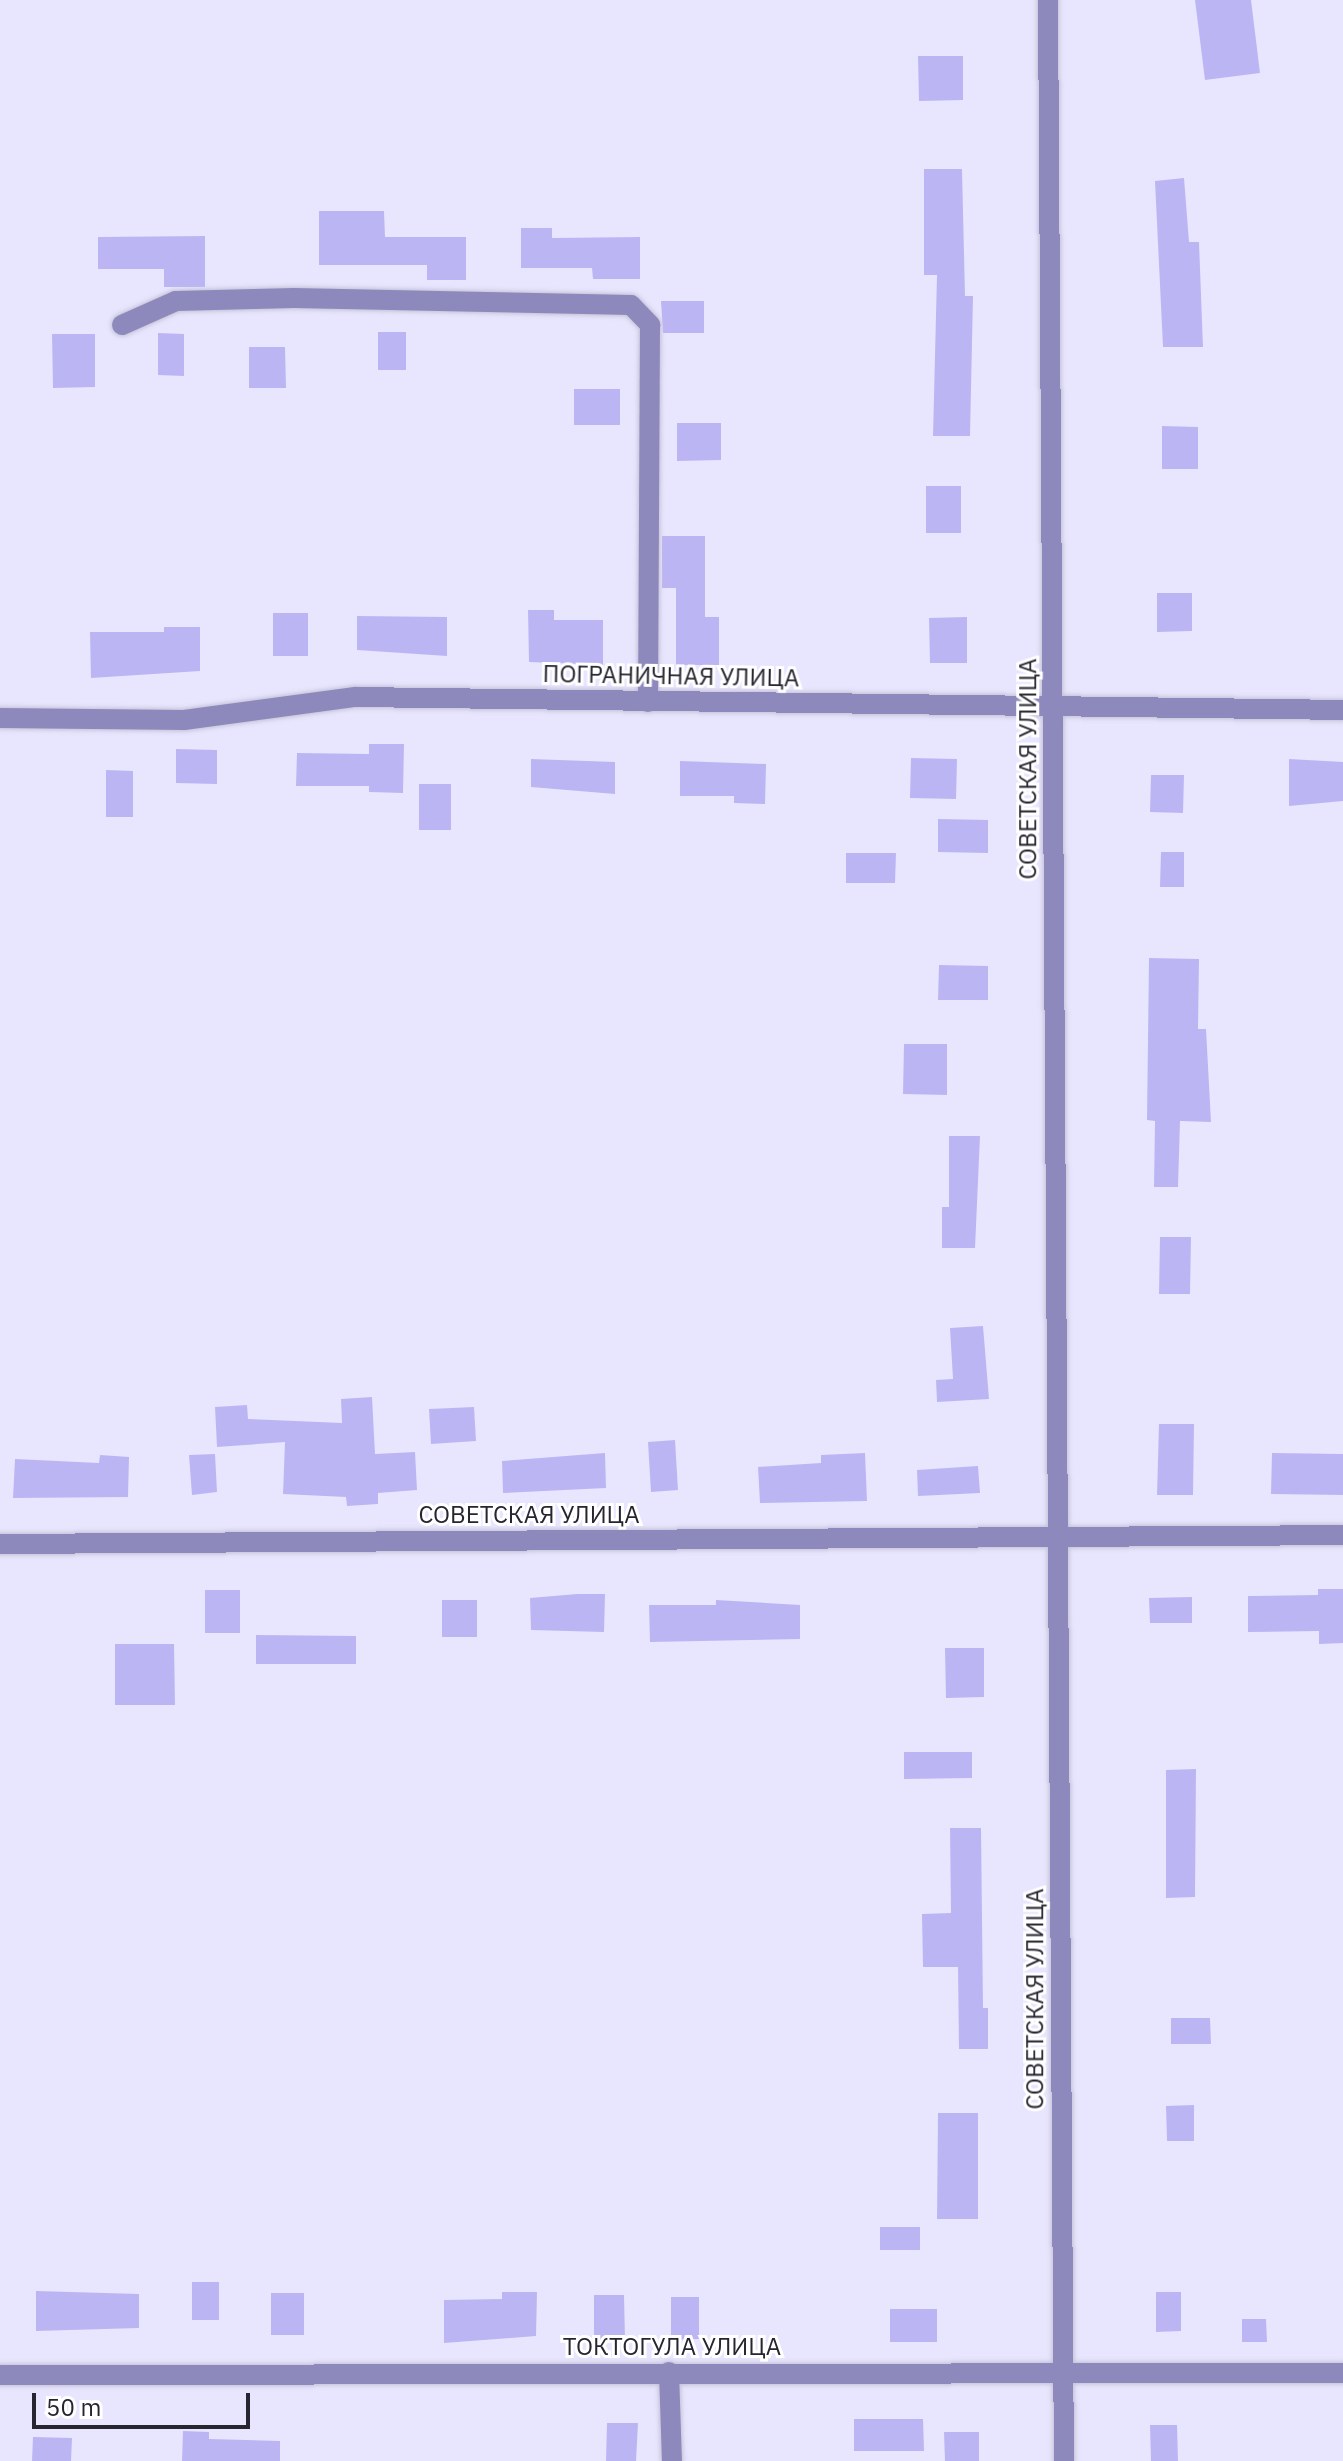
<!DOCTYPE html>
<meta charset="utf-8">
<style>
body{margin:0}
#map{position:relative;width:1343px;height:2461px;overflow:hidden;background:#e8e6fe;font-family:"IBM Plex Sans",sans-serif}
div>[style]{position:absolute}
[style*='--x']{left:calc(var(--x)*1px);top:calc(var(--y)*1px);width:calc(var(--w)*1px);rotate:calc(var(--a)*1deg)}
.building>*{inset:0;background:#bcb5f4}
.roads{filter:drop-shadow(0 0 2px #c5c3d9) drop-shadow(0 0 2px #c5c3d9)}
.minor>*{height:20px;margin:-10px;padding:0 10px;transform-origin:10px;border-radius:10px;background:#8e89bc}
span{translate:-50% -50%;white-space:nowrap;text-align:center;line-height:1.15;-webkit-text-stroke:6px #fff;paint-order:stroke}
.street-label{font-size:24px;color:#262530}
.scale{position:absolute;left:32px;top:2393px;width:218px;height:36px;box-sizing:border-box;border:4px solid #262530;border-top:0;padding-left:10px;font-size:24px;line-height:28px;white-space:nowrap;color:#262530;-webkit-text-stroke:6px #fff;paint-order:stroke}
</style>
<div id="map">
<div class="building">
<div style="clip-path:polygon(1195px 0,1251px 0,1260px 73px,1205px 80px)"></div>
<div style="clip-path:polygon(918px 56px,963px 56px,963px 100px,919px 101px)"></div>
<div style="clip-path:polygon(924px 169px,962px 169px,965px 296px,973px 296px,970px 436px,933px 436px,937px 275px,924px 275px)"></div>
<div style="clip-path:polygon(1184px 178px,1189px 242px,1199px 242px,1203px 347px,1163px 347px,1155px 181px)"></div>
<div style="clip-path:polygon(319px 211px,384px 211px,385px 237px,466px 237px,466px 280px,427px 280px,427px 265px,319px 265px)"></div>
<div style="clip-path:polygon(521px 228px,552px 228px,552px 238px,640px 237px,640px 279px,593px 279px,592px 268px,521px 268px)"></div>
<div style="clip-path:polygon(205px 236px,205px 287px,164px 287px,164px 269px,98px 269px,98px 237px)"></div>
<div style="clip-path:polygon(661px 301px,704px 301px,704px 333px,663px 333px)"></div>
<div style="clip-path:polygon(378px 332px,406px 332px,406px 370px,378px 370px)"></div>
<div style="clip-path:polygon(158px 333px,184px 334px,184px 376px,158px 375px)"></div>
<div style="clip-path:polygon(52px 334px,95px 334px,95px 387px,53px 388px)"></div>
<div style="clip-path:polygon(249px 347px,285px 347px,286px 388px,249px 388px)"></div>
<div style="clip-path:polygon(574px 389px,620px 389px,620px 425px,574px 425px)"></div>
<div style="clip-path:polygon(677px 423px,721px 423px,721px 460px,677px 461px)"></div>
<div style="clip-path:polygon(1162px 426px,1198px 427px,1198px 469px,1162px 469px)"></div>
<div style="clip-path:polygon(926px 486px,961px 486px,961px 533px,926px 533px)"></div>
<div style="clip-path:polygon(662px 536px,705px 536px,705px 617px,719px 617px,719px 665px,676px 665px,676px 588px,662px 588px)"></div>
<div style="clip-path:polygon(1157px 593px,1192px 593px,1192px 631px,1157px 632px)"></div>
<div style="clip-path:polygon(528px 610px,554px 610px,554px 620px,603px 620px,603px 665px,529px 662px)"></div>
<div style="clip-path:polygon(273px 613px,308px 613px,308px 656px,273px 656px)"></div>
<div style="clip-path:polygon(357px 616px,447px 617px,447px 656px,357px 650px)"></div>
<div style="clip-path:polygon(967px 617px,967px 663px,930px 663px,929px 618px)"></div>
<div style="clip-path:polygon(164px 627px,200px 627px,200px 671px,91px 678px,90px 632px,164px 632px)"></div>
<div style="clip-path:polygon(369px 744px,404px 744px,403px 793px,369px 792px,369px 786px,296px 786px,297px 753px,369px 754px)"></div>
<div style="clip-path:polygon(176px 749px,217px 750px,217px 784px,176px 783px)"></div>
<div style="clip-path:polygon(911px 758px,957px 759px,956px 799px,910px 798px)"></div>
<div style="clip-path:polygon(531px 759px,615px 762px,615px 794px,531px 787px)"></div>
<div style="clip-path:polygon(1289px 759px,1343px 762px,1343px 801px,1289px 806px)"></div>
<div style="clip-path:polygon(680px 761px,766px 764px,765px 804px,734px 803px,734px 796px,680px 796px)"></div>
<div style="clip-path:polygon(106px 770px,133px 771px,133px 817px,106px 817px)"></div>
<div style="clip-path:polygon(1151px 775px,1184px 775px,1183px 813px,1150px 812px)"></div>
<div style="clip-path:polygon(419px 784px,451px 784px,451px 830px,419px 830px)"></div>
<div style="clip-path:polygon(938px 819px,988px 820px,988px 853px,938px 852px)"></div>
<div style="clip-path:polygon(1161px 852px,1184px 852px,1184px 887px,1160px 887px)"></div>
<div style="clip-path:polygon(846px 853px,896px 853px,895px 883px,846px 883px)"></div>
<div style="clip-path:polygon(1149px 958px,1199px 959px,1198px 1029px,1206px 1029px,1211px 1122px,1180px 1121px,1178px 1187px,1154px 1187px,1155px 1121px,1147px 1120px)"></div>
<div style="clip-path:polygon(939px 965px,988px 966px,988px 1000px,938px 1000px)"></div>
<div style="clip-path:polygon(904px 1044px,947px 1044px,947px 1095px,903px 1094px)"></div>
<div style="clip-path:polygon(949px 1136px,980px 1136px,975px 1248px,942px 1248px,942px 1207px,949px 1207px)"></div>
<div style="clip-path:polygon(1160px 1237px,1191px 1237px,1190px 1294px,1159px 1294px)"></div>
<div style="clip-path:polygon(983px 1326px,989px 1399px,937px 1402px,936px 1380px,953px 1379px,950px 1328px)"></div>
<div style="clip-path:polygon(372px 1397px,375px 1454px,415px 1452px,417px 1490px,378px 1493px,378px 1504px,347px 1506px,346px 1497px,283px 1494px,285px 1442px,217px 1447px,215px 1407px,247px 1405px,248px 1419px,342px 1423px,341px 1399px)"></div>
<div style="clip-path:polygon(474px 1407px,476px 1441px,431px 1444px,429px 1409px)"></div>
<div style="clip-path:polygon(1159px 1424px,1194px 1424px,1193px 1495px,1157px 1495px)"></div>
<div style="clip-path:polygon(675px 1440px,678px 1490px,651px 1492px,648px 1442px)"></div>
<div style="clip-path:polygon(605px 1453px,606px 1488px,503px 1493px,502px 1461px)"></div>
<div style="clip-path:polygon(865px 1453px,867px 1501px,760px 1503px,758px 1467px,821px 1463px,821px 1455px)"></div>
<div style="clip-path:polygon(1272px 1453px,1343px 1454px,1343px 1495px,1271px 1494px)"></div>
<div style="clip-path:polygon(215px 1454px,217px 1492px,192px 1495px,189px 1455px)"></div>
<div style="clip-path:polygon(100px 1455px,129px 1457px,128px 1497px,13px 1498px,15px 1459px,99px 1463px)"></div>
<div style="clip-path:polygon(978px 1466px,980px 1493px,918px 1496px,917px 1470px)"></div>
<div style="clip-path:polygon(1318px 1589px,1343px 1589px,1343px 1643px,1319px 1644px,1319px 1631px,1248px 1632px,1248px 1596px,1318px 1595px)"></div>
<div style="clip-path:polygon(205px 1590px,240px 1590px,240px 1633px,205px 1633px)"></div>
<div style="clip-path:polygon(577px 1594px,605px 1594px,604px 1632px,531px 1630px,530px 1598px)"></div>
<div style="clip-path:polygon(1192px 1597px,1192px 1623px,1150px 1623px,1149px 1598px)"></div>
<div style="clip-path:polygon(442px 1600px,477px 1600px,477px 1637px,442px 1637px)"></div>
<div style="clip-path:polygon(716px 1600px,800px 1605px,800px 1639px,650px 1642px,649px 1605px,716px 1605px)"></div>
<div style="clip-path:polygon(256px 1635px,356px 1636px,356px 1664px,256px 1664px)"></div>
<div style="clip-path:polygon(115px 1644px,174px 1644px,175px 1705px,115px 1705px)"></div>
<div style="clip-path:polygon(945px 1648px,984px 1648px,984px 1697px,946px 1698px)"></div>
<div style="clip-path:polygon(904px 1752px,972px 1752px,972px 1778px,904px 1779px)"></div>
<div style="clip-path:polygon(1196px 1769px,1195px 1897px,1166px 1898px,1166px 1770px)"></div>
<div style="clip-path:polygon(950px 1828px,981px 1828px,983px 2008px,988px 2008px,988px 2049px,959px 2049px,958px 1967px,923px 1967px,922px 1914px,951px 1913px)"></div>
<div style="clip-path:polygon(1171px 2018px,1210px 2018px,1211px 2044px,1171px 2044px)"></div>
<div style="clip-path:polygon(1194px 2105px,1194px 2141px,1167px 2141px,1166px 2106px)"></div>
<div style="clip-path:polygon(938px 2113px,978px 2113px,978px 2219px,937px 2219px)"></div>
<div style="clip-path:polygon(880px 2227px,920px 2227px,920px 2250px,880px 2250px)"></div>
<div style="clip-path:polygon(192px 2282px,219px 2282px,219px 2320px,192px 2320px)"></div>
<div style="clip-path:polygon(36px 2291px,139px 2294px,139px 2328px,36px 2331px)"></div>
<div style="clip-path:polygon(502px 2292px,537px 2292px,536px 2336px,444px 2343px,444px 2300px,502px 2299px)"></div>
<div style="clip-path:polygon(1156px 2292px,1181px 2292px,1181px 2331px,1156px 2332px)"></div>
<div style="clip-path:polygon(271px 2293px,304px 2293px,304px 2335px,271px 2335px)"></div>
<div style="clip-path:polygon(594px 2295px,624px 2295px,625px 2340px,594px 2340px)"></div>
<div style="clip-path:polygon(671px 2297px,699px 2297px,699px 2339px,671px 2340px)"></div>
<div style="clip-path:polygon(890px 2309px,937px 2309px,937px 2342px,890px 2342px)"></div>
<div style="clip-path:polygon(1242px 2319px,1266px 2319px,1267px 2342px,1242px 2342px)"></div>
<div style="clip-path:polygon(854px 2419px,923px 2419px,924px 2451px,854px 2451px)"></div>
<div style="clip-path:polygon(607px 2423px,638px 2423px,636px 2461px,606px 2461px)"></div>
<div style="clip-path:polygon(1150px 2425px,1177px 2425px,1178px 2461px,1151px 2461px)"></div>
<div style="clip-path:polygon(183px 2431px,209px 2432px,209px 2439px,280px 2441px,280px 2461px,182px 2461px)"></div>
<div style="clip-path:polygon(944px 2432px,979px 2432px,979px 2461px,945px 2461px)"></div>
<div style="clip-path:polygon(33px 2437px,72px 2438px,71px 2461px,32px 2461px)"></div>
</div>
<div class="roads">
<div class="minor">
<div style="--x:1048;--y:0;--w:2461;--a:89.63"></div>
<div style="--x:122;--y:325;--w:59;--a:-24"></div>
<div style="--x:176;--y:301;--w:118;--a:-1.5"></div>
<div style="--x:294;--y:298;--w:337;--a:1.2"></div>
<div style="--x:631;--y:305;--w:28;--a:46"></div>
<div style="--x:650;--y:325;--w:377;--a:90.3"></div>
<div style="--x:0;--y:718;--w:184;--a:0.6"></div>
<div style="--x:184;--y:720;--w:173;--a:-7.7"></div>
<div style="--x:355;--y:697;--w:988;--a:0.75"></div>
<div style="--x:0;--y:1544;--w:1343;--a:-0.38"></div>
<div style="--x:669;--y:2372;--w:89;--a:88.1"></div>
<div style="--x:0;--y:2375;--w:1343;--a:-0.09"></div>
</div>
</div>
<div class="street-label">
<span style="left:671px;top:676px;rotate:1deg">ПОГРАНИЧНАЯ УЛИЦА</span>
<span style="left:1028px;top:769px;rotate:-90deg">СОВЕТСКАЯ УЛИЦА</span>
<span style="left:529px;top:1515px">СОВЕТСКАЯ УЛИЦА</span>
<span style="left:1035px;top:1999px;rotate:-90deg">СОВЕТСКАЯ УЛИЦА</span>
<span style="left:672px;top:2347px">ТОКТОГУЛА УЛИЦА</span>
</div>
<div class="scale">50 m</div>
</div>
